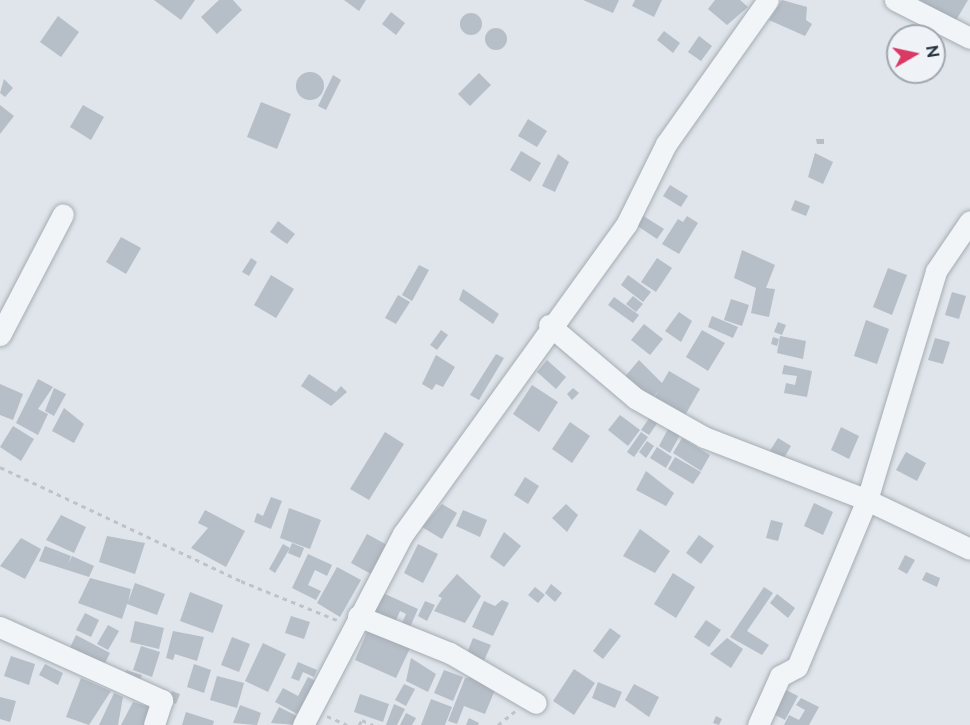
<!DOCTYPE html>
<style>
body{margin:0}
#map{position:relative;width:970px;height:725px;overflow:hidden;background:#dfe5ea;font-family:Raleway,sans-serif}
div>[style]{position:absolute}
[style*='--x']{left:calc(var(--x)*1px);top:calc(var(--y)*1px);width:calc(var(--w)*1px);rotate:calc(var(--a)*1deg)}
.building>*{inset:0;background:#b6bec7}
.round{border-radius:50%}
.path>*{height:3px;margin-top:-1.5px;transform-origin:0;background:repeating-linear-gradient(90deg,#bdc3c9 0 4.5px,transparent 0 9px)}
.roads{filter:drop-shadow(0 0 2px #a4acb4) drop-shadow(0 0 2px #a4acb4)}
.minor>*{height:21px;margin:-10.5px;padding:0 10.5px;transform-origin:10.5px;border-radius:10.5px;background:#f2f5f8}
span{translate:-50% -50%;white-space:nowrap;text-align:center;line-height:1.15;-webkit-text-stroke:6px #eff3f7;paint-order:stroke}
.north{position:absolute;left:886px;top:24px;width:60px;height:60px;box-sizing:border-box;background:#eff3f7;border:2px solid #9fa7af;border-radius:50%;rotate:81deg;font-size:16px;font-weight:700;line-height:24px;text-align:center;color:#263442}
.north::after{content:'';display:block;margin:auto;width:21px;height:27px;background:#da3964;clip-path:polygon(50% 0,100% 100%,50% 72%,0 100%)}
</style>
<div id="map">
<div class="building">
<div style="clip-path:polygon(154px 0,195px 0,181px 20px)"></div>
<div style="clip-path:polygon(219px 0,233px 0,242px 10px,217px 34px,201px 17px)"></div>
<div style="clip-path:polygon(344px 0,366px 0,359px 11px)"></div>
<div style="clip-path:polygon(583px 0,619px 0,613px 13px)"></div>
<div style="clip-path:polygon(635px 0,662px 0,654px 17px,632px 6px)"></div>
<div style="clip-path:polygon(715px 0,740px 0,748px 7px,727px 25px,708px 9px)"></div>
<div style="clip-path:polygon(782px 0,807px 7px,806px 20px,812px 24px,805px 36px,769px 20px)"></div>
<div style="clip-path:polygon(918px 0,968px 0,955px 22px)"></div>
<div style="clip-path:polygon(391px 12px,405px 23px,396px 35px,382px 24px)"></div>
<div class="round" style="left:460px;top:13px;width:22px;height:22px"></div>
<div style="clip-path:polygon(58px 16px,79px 32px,61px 57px,40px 42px)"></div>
<div class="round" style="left:485px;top:28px;width:22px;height:22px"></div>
<div style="clip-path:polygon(664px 31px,680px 43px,673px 53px,657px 40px)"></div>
<div style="clip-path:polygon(699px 36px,712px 46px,701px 61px,688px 52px)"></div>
<div class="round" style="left:296px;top:72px;width:28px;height:28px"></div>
<div style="clip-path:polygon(479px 73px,491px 85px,470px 106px,458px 94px)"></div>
<div style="clip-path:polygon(333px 75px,341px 80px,326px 110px,318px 106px)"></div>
<div style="clip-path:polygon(4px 79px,13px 88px,5px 97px,0 93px)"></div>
<div style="clip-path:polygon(261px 102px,291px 114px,277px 149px,247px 137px)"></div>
<div style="clip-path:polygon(0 105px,14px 116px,0 134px)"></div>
<div style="clip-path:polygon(83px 105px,104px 117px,91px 140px,70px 127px)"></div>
<div style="clip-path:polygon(528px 119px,547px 131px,537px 147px,518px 136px)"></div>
<div style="clip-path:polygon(816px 139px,824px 139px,824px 144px,817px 144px)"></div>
<div style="clip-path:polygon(521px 151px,541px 163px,530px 182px,510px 170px)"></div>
<div style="clip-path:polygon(815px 153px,833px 162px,823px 184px,808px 177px)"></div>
<div style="clip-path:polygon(558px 154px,569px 162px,555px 192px,542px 186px)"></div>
<div style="clip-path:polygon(670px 185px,688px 196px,681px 207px,663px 196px)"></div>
<div style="clip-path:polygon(795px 200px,810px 206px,806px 216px,791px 210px)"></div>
<div style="clip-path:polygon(642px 215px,664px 229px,657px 239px,636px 225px)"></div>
<div style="clip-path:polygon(687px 216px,698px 223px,679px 254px,662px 244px,678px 219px,683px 222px)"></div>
<div style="clip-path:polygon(278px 221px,295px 234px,287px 244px,270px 232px)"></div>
<div style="clip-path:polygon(121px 237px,141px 248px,126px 274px,106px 262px)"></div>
<div style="clip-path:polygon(742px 250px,775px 265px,766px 288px,775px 289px,769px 317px,751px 313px,756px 288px,734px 278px)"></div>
<div style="clip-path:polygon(251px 258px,257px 262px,249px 276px,242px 272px)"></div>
<div style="clip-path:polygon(657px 258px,672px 268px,656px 292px,641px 282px)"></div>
<div style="clip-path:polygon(419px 265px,429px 270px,412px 301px,402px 295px)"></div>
<div style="clip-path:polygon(888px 268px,907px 275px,892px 315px,873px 307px)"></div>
<div style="clip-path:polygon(271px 275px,294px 289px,276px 318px,254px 305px)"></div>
<div style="clip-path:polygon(628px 275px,651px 292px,643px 302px,621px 285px)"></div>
<div style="clip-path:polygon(463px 289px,499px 314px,493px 324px,459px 300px)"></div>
<div style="clip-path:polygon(952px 292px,966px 296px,959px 319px,945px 315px)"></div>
<div style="clip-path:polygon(398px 295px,410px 302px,396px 324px,385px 318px)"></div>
<div style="clip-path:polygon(633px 296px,643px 304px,636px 312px,626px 304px)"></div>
<div style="clip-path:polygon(614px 297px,639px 315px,633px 323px,608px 305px)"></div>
<div style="clip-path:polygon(731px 299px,749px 305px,742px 326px,724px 320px)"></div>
<div style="clip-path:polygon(679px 312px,692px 321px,681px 342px,665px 331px)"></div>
<div style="clip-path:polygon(712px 316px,738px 327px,733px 338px,708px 327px)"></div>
<div style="clip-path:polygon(866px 320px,889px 329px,877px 364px,854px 356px)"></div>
<div style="clip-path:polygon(778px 322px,786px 325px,782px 335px,774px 332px)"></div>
<div style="clip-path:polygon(644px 324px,663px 339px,650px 355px,631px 340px)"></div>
<div style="clip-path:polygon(441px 330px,448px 335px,437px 350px,430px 345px)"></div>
<div style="clip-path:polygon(702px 330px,725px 343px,708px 371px,686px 357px)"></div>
<div style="clip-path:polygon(780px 336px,806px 341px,803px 359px,777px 353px)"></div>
<div style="clip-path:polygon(773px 337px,779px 339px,777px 346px,771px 344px)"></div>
<div style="clip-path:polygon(935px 338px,950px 342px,943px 364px,928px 360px)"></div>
<div style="clip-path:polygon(496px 354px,504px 358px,479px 400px,470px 395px)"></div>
<div style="clip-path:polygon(436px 355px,455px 367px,443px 387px,436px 384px,432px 390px,422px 384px)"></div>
<div style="clip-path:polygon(547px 360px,566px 377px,556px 389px,537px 372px)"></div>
<div style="clip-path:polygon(639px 360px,662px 383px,669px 371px,700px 389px,684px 417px,653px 400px,658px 391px,650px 402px,622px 380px)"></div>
<div style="clip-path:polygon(784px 365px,812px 371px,807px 397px,784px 393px,786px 383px,795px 385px,797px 376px,782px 374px)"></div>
<div style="clip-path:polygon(309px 374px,336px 392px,341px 386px,347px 392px,331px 406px,301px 386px)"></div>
<div style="clip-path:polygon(38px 379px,53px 387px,38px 409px,48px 414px,38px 435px,16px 423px)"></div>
<div style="clip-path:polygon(0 384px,23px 394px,13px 420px,0 415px)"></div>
<div style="clip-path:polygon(532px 385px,558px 402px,539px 432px,513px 414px)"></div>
<div style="clip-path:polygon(54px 388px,66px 394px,54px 416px,45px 411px)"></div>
<div style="clip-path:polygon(573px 388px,579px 393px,572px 400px,567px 394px)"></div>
<div style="clip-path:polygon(64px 408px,84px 424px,74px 443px,52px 431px)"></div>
<div style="clip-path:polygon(620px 415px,640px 430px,628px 446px,608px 430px)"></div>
<div style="clip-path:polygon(650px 417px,658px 422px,649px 435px,641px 430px)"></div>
<div style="clip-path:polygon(570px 422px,590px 436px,572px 463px,552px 449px)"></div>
<div style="clip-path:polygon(13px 426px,34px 439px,21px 461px,0 447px)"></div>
<div style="clip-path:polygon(841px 427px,859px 436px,849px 459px,831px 450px)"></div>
<div style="clip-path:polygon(668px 429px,680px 435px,670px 453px,659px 446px)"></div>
<div style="clip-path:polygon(385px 432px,404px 444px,369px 500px,350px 489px)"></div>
<div style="clip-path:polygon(641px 432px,648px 437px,634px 457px,627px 452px)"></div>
<div style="clip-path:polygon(682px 438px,710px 455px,701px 471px,673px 453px)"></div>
<div style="clip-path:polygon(778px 438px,791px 446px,780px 465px,766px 457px)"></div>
<div style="clip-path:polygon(647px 441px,654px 446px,646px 458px,639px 452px)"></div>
<div style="clip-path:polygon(657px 447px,672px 457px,666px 468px,650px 458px)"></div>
<div style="clip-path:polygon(906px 452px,926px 463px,917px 481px,896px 470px)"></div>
<div style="clip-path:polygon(675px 457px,701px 472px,693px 484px,668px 469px)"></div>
<div style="clip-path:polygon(646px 471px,674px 493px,666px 506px,636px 490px)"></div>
<div style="clip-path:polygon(525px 477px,539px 486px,528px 504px,514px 495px)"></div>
<div style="clip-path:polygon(271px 497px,282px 501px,271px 529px,254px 522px,257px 513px,263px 516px)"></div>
<div style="clip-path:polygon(814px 503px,833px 512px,823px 535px,804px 526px)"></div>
<div style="clip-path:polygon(442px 504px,457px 513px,442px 539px,422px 527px)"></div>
<div style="clip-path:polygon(566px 504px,578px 515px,567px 532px,552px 518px)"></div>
<div style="clip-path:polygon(289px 508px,321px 520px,310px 549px,280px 538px)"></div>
<div style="clip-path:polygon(205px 510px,245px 531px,226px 567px,191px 548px,208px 528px,198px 523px)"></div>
<div style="clip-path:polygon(463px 510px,487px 520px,480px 537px,456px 526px)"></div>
<div style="clip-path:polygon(61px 515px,86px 527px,74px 553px,46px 540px)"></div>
<div style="clip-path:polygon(771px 520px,783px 523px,778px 541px,766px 538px)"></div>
<div style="clip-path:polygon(640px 529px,670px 551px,655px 573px,623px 556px)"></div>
<div style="clip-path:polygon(504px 532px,521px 546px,504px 567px,490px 557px)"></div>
<div style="clip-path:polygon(367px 534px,387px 545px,371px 574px,351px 563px)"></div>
<div style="clip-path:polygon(699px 535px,714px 546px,701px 564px,686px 553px)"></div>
<div style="clip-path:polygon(107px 536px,145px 543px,135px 574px,99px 562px)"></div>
<div style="clip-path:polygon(21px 538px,41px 549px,25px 579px,0 566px)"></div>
<div style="clip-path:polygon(292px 543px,304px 548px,300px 558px,288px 553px)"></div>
<div style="clip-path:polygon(283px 544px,290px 548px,275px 573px,269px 569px)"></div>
<div style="clip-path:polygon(418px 544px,438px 554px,423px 583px,404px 573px)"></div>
<div style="clip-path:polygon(45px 546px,71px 556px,68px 564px,72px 556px,94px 566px,89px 577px,39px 561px)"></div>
<div style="clip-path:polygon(308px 554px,332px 565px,327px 576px,315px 570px,308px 585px,321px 591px,316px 600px,292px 588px)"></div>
<div style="clip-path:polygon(905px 555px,915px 560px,907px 574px,898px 569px)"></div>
<div style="clip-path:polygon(337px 567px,361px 580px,340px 617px,317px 603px)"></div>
<div style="clip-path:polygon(926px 572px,940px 578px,937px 587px,922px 580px)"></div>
<div style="clip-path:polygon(673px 573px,695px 587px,676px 618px,654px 604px)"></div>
<div style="clip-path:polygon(457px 574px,481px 596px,465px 623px,434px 611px,442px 598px,438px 596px)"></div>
<div style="clip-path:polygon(90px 578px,131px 589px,128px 602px,135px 583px,165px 594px,157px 615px,127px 604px,122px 619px,78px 603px)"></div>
<div style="clip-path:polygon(551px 584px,562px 593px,555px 602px,545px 593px)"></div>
<div style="clip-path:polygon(535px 587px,545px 595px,538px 603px,528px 595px)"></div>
<div style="clip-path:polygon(764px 587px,773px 593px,747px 631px,769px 645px,762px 655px,730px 637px)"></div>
<div style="clip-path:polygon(190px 592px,223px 605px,213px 633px,180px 621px)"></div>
<div style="clip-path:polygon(383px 593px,418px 609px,407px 634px,399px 630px,406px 614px,400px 611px,393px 627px,372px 618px)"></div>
<div style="clip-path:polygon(777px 594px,795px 608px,788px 618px,770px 603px)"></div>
<div style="clip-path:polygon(502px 600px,509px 603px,493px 636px,472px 627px,484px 601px,495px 606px)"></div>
<div style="clip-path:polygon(425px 601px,435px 605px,427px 621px,418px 616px)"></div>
<div style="clip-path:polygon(85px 613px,99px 620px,91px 637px,76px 630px)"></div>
<div style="clip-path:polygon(291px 616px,310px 622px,304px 639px,285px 633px)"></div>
<div style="clip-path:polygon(706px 620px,721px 630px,709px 647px,694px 637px)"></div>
<div style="clip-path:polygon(135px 621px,164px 628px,159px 649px,130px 642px)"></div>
<div style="clip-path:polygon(108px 625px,119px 631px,108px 650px,97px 644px)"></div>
<div style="clip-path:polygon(370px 625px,412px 644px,396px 678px,355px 660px)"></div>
<div style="clip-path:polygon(610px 628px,621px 636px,603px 659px,593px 651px)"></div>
<div style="clip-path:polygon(173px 631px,204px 637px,197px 661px,175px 654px,173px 660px,166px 658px)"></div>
<div style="clip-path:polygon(76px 635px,110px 653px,99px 675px,65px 658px)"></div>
<div style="clip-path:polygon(232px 637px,250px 644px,239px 672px,221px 665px)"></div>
<div style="clip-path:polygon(473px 638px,491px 645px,482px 665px,465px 658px)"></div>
<div style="clip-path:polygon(727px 638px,743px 649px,731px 668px,710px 654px)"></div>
<div style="clip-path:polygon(263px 643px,286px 654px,268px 692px,245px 681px)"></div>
<div style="clip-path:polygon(141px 646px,160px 652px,152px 677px,133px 670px)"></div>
<div style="clip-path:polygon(11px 656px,35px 664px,29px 685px,4px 676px)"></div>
<div style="clip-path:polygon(411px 658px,436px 674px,428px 692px,406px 681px)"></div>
<div style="clip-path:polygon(298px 662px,317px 670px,314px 677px,303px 672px,299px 681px,291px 678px)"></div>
<div style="clip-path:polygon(45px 664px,63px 673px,58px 685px,39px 675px)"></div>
<div style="clip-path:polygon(194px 664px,211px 670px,204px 693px,187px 687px)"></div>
<div style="clip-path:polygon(574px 669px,595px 683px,574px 715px,553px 701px)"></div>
<div style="clip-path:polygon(126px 670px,142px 675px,139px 684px,123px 680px)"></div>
<div style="clip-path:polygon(444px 670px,463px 677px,453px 701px,434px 693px)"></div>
<div style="clip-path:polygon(217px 676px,244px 683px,237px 708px,210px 700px)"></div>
<div style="clip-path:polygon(308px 677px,319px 683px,301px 716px,275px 702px,283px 688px,298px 696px)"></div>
<div style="clip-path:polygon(473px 677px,495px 690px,485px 714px,464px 706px,457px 724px,448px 721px,465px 678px)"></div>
<div style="clip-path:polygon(81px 678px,111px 691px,89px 725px,66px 717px)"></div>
<div style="clip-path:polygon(598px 682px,622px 692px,615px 708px,592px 698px)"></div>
<div style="clip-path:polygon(404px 684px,415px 689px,406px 706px,395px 700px)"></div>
<div style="clip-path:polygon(634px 684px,659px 697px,649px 717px,625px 700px)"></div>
<div style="clip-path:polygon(782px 688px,798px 696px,785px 720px,770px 712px)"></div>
<div style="clip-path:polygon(172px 691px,180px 694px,176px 704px,168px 701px)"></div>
<div style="clip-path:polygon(114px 693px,123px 697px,118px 725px,99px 725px)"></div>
<div style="clip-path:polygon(360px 694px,389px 704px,383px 722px,354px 712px)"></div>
<div style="clip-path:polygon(0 697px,16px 701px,10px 722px,0 719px)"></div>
<div style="clip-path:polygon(801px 698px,819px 707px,809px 725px,784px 725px,789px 715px,799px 720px,805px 710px,796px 705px)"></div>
<div style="clip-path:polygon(431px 699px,452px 707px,445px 725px,421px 725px)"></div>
<div style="clip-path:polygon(133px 702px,154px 708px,148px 725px,121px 725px)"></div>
<div style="clip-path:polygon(394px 704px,405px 709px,397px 725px,386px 725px)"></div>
<div style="clip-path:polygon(240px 705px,261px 713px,257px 725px,233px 723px)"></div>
<div style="clip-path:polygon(279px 707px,301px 718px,298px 725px,271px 723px)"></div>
<div style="clip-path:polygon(186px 712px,214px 721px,213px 725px,182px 725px)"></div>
<div style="clip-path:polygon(406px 713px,416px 718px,412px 725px,400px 725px)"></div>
<div style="clip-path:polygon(716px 716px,722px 719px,719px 725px,713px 723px)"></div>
<div style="clip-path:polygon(469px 718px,479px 723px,478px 725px,466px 725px)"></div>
</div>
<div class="path">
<div style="--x:0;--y:467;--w:267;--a:25.3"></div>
<div style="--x:241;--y:581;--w:104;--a:22.1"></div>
<div style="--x:327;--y:716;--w:22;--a:24"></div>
<div style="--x:359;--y:725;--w:6;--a:-59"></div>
<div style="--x:362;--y:720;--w:12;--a:24"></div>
<div style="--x:498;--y:725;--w:22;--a:-39"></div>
</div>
<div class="roads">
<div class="minor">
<div style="--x:895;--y:0;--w:84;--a:26.9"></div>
<div style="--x:549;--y:325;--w:113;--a:40.3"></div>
<div style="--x:635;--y:398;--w:79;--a:29.5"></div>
<div style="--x:704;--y:437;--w:175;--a:21.1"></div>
<div style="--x:867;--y:500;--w:114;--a:25.4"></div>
<div style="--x:0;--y:335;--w:136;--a:-62.5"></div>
<div style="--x:358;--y:616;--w:99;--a:21.9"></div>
<div style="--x:450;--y:653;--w:99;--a:30.2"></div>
<div style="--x:0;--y:627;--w:178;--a:24.3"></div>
<div style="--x:162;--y:700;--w:26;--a:108"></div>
<div style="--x:303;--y:725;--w:216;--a:-62.4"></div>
<div style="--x:403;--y:534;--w:383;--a:-54.2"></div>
<div style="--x:627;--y:223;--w:88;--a:-63.7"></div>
<div style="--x:666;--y:144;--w:176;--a:-54.7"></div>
<div style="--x:758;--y:725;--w:54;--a:-65.8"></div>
<div style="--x:780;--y:676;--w:19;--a:-28"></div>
<div style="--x:797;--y:667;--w:181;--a:-67.3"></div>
<div style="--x:867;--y:500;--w:239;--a:-73.2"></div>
<div style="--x:936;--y:271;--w:60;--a:-55.8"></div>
</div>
</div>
<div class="north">N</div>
</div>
